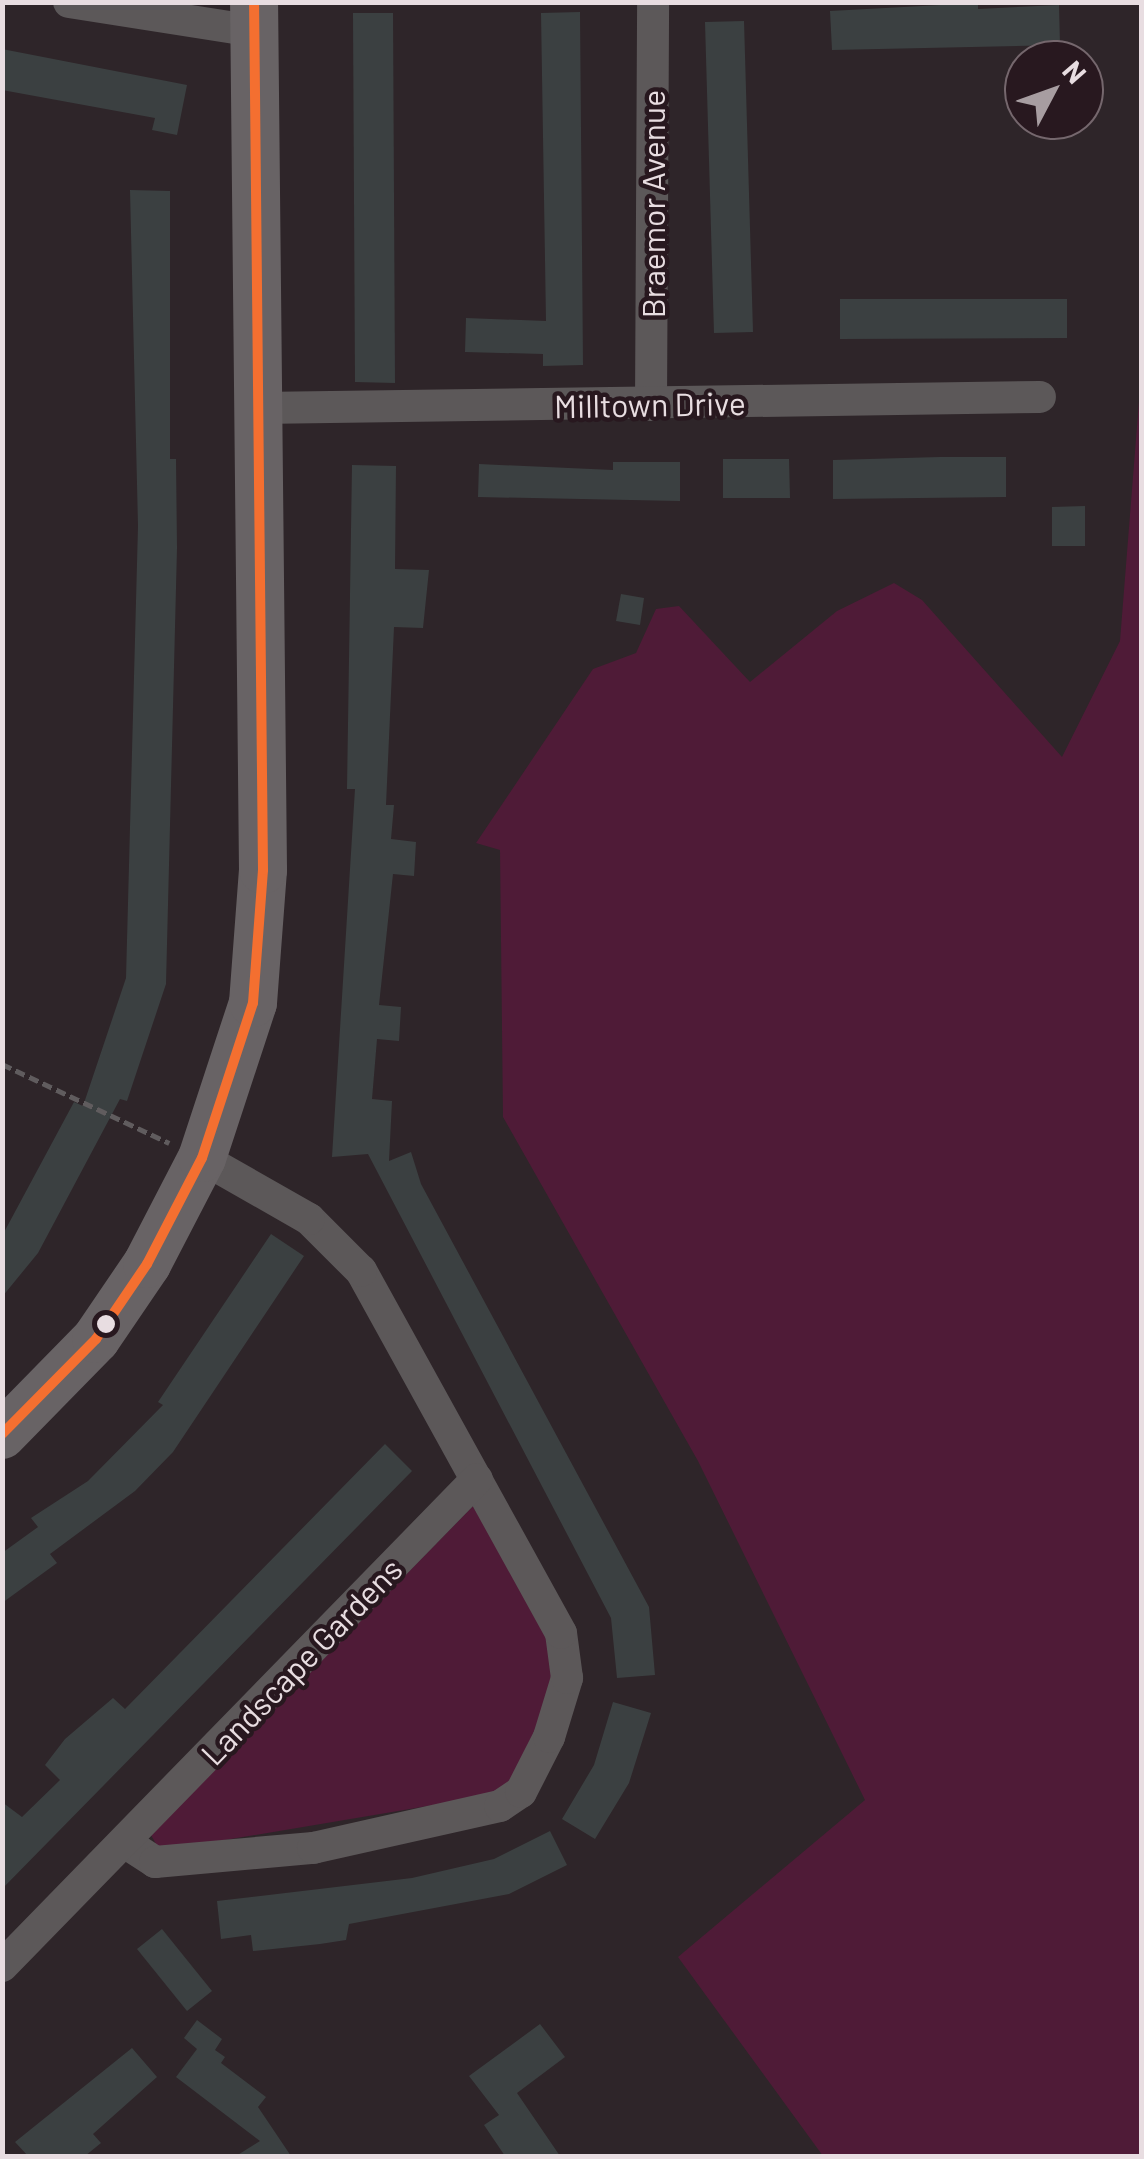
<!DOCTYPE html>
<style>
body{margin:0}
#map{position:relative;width:1144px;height:2159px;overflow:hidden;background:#2e2529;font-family:Barlow,sans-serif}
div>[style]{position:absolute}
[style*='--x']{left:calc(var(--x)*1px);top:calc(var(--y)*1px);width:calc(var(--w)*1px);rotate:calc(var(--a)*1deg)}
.green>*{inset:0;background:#4f1b37}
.building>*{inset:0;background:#3b4041}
.path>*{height:5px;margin-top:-2.5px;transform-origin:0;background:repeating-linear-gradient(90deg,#605c5e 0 10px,transparent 0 15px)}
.minor>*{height:32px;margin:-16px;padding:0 16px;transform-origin:16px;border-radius:16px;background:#5c5859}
.secondary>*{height:48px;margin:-24px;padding:0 24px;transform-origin:24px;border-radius:24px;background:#686365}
.bus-1>*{height:10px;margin:-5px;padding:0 5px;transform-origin:5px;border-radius:5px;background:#f46f30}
.dots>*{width:28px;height:28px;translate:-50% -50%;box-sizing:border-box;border:5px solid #28181f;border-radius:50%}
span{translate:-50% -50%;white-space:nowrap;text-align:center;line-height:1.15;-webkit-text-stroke:9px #28181f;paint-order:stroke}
.street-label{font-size:32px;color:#e8dde1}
.frame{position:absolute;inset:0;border:5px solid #e8dde1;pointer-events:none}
.north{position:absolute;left:1004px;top:40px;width:100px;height:100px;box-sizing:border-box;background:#28181f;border:2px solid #75676d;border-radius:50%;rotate:49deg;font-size:28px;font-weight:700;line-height:40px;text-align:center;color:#e8dde1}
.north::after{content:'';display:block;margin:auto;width:35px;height:45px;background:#a79da1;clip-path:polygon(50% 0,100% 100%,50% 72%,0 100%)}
</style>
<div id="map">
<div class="green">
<div style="clip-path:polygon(1141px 376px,1141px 2156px,823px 2156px,678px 1957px,865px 1800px,698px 1461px,503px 1117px,500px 850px,476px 843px,593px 669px,636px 653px,656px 609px,679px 606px,750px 682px,837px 611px,894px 583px,922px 600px,1062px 757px,1120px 641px)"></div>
<div style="clip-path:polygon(473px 1506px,553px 1644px,556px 1670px,540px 1724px,511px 1780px,493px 1795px,160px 1851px,151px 1835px)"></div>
</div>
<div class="building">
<div style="clip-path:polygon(978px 3px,978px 9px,1059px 5px,1060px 45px,832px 50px,830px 11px)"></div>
<div style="clip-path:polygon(580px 12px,583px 365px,543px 366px,543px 354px,465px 352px,466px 318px,546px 321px,541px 13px)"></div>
<div style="clip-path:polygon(353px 13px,393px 13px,395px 383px,355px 382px)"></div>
<div style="clip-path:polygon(744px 21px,753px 332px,714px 333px,705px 22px)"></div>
<div style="clip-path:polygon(2px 49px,187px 85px,177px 135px,152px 130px,155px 118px,2px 90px)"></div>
<div style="clip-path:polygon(130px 190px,170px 191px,170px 459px,176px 459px,177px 548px,166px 984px,127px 1101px,120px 1099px,38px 1253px,2px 1297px,2px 1236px,74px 1102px,83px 1106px,126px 978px,138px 526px)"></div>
<div style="clip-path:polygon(840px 299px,1067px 299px,1067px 338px,840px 339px)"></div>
<div style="clip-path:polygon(940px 457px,1006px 457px,1006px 497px,833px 499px,833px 460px)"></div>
<div style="clip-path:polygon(723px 459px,789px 459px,790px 498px,723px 498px)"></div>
<div style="clip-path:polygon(613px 462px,680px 462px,680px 501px,478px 497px,479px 464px,613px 470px)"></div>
<div style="clip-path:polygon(352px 465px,396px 466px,395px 569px,429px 570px,423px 628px,394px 627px,386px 805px,394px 805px,391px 839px,416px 842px,414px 876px,393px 874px,379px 1005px,401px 1007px,399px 1041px,377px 1039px,372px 1099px,392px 1101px,389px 1161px,411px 1152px,421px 1184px,649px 1607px,655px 1675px,617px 1678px,611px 1618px,368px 1154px,332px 1157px,355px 789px,347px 789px)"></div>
<div style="clip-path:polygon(1085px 506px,1085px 546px,1052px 546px,1052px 507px)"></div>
<div style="clip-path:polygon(621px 594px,644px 598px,640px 625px,616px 621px)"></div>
<div style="clip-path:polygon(271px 1234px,304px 1256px,173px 1452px,135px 1491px,50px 1554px,57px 1563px,2px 1603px,2px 1553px,38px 1527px,31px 1518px,88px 1481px,163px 1405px,158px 1402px)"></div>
<div style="clip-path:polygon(385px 1444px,412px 1471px,2px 1889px,2px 1802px,22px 1817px,60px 1780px,45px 1765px,65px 1739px,113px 1698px,125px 1709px)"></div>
<div style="clip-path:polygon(613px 1702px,651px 1713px,629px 1783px,595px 1839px,562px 1819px,594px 1765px)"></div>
<div style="clip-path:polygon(550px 1831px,567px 1865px,509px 1894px,349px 1924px,346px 1940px,320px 1944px,253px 1951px,251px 1935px,221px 1939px,217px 1901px,412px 1878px,494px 1859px)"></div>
<div style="clip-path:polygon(162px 1929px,212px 1991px,187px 2011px,137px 1949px)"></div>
<div style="clip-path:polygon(197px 2020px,222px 2039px,215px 2050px,225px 2057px,221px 2063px,266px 2097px,258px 2107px,291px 2156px,236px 2156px,260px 2141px,176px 2077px,197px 2049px,184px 2038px)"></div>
<div style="clip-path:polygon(540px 2024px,565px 2057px,517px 2093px,560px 2156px,505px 2156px,484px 2125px,499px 2115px,469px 2076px)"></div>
<div style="clip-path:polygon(132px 2048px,157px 2077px,93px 2134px,101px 2143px,85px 2156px,28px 2156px,15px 2142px)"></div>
</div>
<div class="path">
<div style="--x:2;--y:1064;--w:185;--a:25.3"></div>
</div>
<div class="minor">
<div style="--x:69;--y:2;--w:187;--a:8.9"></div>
<div style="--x:651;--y:405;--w:403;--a:-89.7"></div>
<div style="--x:259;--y:408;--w:781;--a:-0.81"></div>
<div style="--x:126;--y:1843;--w:35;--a:33"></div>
<div style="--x:155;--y:1862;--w:159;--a:-5.1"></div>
<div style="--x:313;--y:1848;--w:192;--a:-12.7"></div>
<div style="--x:500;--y:1806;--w:25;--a:-34"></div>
<div style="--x:521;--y:1792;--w:62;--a:-63"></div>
<div style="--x:549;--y:1737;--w:62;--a:-73"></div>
<div style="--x:567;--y:1678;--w:45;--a:-97.6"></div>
<div style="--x:561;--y:1633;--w:414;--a:-118.9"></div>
<div style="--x:361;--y:1271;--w:74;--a:-135"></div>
<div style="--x:309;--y:1219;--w:123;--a:-150.3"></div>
<div style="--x:2;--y:1966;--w:680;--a:-45.71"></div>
</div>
<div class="secondary">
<div style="--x:2;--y:1435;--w:134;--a:-45.6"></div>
<div style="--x:96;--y:1339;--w:91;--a:-55.8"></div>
<div style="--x:147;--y:1264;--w:119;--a:-62.6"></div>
<div style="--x:202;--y:1158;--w:163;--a:-71.8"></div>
<div style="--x:253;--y:1003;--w:133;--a:-85.7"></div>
<div style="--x:263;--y:870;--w:868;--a:-90.59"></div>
</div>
<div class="bus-1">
<div style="--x:2;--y:1434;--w:134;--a:-45.3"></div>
<div style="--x:96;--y:1339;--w:91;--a:-55.8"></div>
<div style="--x:147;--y:1264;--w:119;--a:-62.6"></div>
<div style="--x:202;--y:1158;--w:163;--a:-71.8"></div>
<div style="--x:253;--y:1003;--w:133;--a:-85.7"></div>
<div style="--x:263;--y:870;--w:868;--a:-90.59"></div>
</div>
<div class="dots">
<div style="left:106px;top:1324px;background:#e8dde1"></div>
</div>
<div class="street-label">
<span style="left:652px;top:204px;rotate:-90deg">Braemor Avenue</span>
<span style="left:650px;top:404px;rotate:-1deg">Milltown Drive</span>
<span style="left:301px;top:1661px;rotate:-46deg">Landscape Gardens</span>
</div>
<div class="frame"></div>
<div class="north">N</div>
</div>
